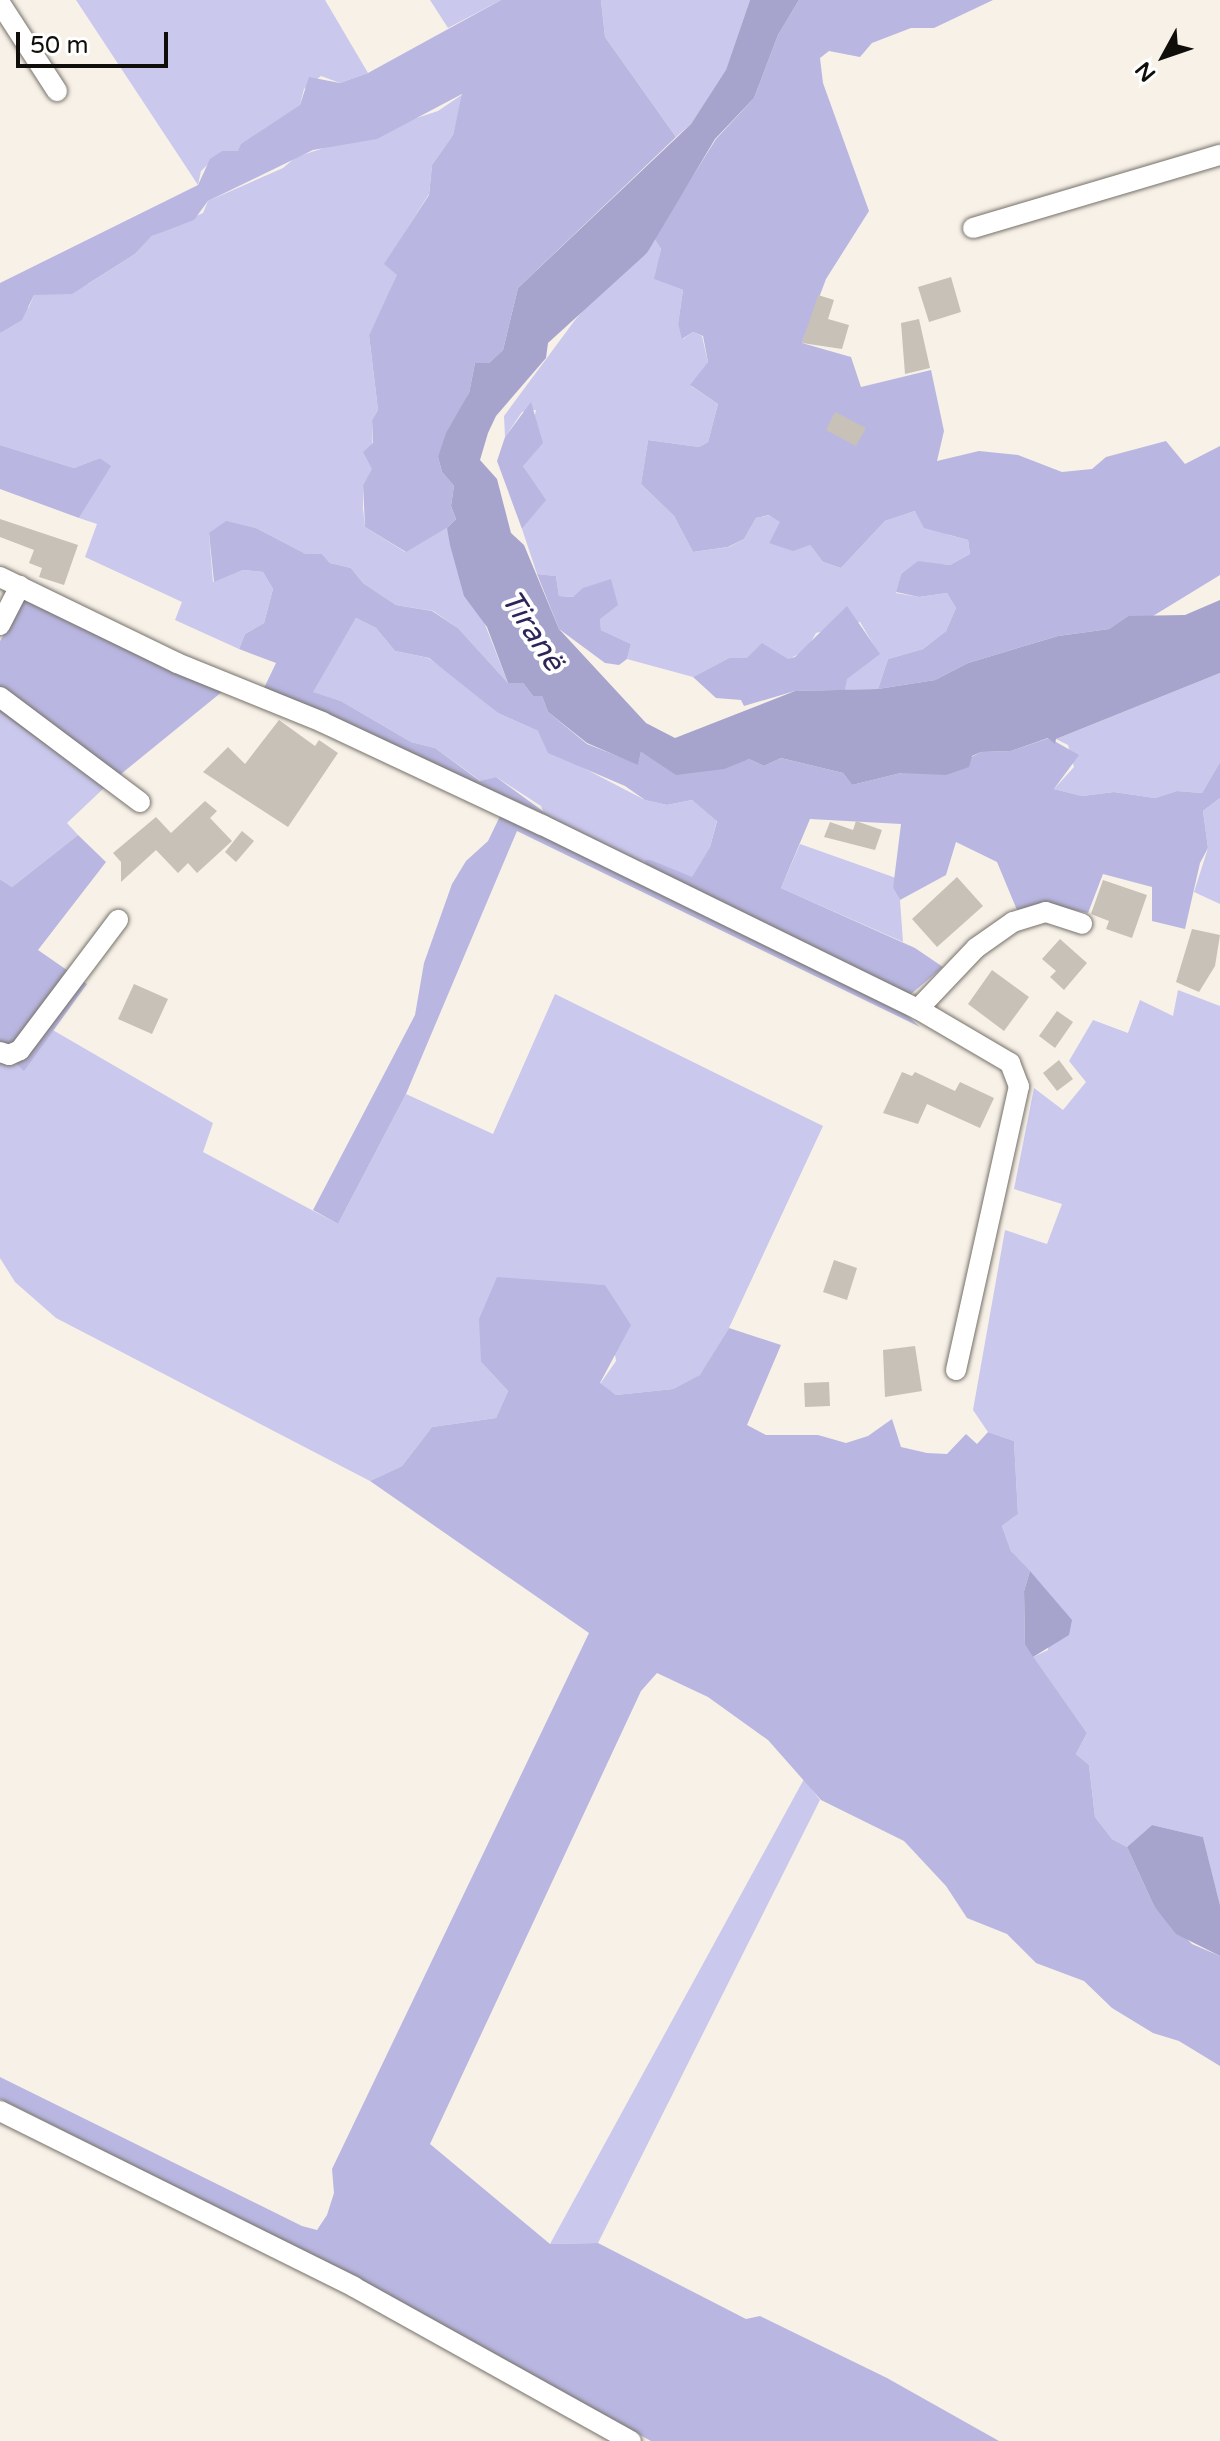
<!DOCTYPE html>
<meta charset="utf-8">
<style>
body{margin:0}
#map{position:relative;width:1220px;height:2441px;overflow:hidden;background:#f7f1e8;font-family:"Varela Round",sans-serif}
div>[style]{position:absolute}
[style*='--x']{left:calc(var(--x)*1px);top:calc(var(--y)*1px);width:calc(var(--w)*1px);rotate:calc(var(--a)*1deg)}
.green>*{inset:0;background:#cac8ed}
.forest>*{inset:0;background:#b9b7e1}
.water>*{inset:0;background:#a6a4cd}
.building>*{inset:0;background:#c7c1b8}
.roads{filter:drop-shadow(0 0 2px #767169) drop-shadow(0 0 2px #767169)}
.minor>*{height:20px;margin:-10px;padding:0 10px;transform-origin:10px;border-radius:10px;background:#fff}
span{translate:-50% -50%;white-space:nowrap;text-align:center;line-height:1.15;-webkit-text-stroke:8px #fff;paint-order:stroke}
.water-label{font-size:30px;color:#2e2659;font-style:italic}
.north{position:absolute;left:1124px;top:16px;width:80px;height:80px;-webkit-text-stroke:6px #fff;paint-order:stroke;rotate:230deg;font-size:22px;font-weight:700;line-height:32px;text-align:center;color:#100e0b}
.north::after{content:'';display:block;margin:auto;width:28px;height:36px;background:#100e0b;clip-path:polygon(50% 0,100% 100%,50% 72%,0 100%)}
.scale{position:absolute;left:16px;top:32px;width:152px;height:36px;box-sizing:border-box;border:4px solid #100e0b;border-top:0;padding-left:10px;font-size:24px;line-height:28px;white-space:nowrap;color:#100e0b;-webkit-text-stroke:6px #fff;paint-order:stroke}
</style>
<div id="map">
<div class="green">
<div style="clip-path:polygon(76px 0,325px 0,368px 73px,340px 83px,321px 76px,304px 89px,300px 105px,287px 118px,238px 151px,222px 151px,201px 171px,198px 185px)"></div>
<div style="clip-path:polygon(430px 0,501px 0,448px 28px)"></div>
<div style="clip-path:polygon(601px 0,750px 0,726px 71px,691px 124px,676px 137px,605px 37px)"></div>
<div style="clip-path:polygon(463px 94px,453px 135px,432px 165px,429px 194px,385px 264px,398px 275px,369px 335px,378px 410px,372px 420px,373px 469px,363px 485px,363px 508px,365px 527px,405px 552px,447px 528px,508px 683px,458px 628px,433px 611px,396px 605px,363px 583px,351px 568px,330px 563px,322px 554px,306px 554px,256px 528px,226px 522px,209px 534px,213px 582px,243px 570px,263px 572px,273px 589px,264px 623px,245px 634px,239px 649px,175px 620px,182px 602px,85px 557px,97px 524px,79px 518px,110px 466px,100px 458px,74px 468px,0 445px,0 333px,29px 307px,34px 295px,88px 284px,135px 254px,152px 236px,203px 213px,208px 201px,283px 168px,296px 157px,438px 111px)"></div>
<div style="clip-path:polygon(654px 238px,661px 249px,655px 279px,683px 290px,678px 324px,683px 339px,693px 332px,702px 336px,708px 362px,691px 386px,718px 404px,708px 442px,699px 447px,648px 440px,641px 484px,674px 516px,693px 552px,729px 547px,744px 539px,756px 518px,770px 515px,781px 522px,769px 543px,810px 545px,823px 562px,841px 568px,885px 521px,915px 511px,949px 535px,968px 540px,970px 554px,950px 565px,918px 562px,901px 574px,896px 593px,919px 597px,947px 593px,956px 608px,946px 631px,923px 649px,888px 659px,878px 689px,845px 690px,846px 679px,879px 654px,860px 622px,816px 633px,807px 649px,788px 660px,729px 658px,693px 677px,627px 659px,631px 644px,601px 630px,596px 585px,573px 597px,559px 596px,556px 576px,537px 574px,522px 529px,545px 500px,523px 466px,536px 410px,522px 412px,505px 437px,504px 416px,575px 320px,601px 289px,647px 253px)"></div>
<div style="clip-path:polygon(356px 618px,376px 628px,395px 651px,428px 658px,449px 672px,498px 713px,538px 731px,570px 761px,645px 800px,667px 805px,692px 800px,717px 820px,710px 847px,692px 878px,651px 860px,647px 868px,546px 818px,541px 806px,496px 777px,481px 781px,435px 748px,411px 742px,341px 701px,312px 692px)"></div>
<div style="clip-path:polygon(1220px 673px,1220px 762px,1202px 793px,1177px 791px,1155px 798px,1114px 792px,1082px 796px,1054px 789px,1074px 767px,1068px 745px,1056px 739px)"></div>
<div style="clip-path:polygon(0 713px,105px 787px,67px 823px,78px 835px,12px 887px,0 879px)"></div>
<div style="clip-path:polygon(1220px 798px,1220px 904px,1194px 892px,1208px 848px,1203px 811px)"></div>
<div style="clip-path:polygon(800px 844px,896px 878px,893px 888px,900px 900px,903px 942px,781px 888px)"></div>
<div style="clip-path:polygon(1178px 990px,1220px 1006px,1220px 1905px,1203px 1837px,1152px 1825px,1127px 1847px,1112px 1839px,1095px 1817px,1089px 1765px,1076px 1754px,1087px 1733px,1033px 1657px,1048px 1650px,1049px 1594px,1011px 1551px,1002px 1526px,1018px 1514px,1014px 1441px,988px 1432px,973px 1410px,1005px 1230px,1047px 1244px,1062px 1204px,1014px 1189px,1034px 1088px,1063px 1110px,1086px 1082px,1069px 1061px,1093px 1020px,1128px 1033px,1140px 1000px,1173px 1016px)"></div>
<div style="clip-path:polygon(555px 994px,823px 1126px,729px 1328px,701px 1375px,673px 1389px,616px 1395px,600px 1384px,616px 1361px,605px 1285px,553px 1283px,481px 1362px,508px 1391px,496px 1418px,432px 1427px,402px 1466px,370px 1481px,56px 1318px,15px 1282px,0 1258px,0 1048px,24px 1070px,51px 1029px,213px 1123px,203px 1152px,338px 1224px,406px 1094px,493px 1134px)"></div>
<div style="clip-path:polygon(804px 1779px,820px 1800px,598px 2243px,550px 2244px)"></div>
</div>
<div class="forest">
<div style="clip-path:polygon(501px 0,601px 0,605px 37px,676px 137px,518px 288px,503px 350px,489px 363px,475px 363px,469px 393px,438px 457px,442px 472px,454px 486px,451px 506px,456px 519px,447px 528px,406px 552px,365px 527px,363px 485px,372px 469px,363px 452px,373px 443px,372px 420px,378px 410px,369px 335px,397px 275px,384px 264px,429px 195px,432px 165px,453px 135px,462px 94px,377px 139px,313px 150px,208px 201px,194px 220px,152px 236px,135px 254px,72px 294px,34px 295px,22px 320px,0 333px,0 283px,198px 185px,210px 159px,222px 151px,238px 151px,241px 144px,300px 105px,309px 77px,340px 83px,368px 73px)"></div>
<div style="clip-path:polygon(799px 0,993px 0,934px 28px,911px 28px,872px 43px,860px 57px,829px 51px,820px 58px,823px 83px,869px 211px,826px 279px,802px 343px,851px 357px,861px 387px,931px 370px,944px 431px,937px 461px,979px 451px,1018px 455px,1062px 472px,1092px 469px,1106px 457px,1166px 441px,1185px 464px,1220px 446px,1220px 575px,1153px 616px,1128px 616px,1109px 629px,1058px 636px,968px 663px,935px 680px,878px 689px,888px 659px,923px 649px,946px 631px,956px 608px,947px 593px,919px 597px,896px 592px,901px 574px,918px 561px,950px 565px,970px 554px,968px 540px,924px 528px,915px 511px,885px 521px,841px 568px,823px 562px,810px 545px,793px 551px,769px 543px,780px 522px,769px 515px,756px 518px,744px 539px,728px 547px,693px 552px,674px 516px,641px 484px,648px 440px,699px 447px,708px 442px,718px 404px,690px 385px,708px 362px,703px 336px,693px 332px,682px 339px,678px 324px,683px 290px,654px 279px,661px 249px,654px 238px,716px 139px,754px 98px,778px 35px)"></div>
<div style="clip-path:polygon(531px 402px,543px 443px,523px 466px,546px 500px,522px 529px,497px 461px,505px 437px)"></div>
<div style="clip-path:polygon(0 445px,74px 468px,100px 458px,111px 466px,79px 518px,0 489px)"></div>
<div style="clip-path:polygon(226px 521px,256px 528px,306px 554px,322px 554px,330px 563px,351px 568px,363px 583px,396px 605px,432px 611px,458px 628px,508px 683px,523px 683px,533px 696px,542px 696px,548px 712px,587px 744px,638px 764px,641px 752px,676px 774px,749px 759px,764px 766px,781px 758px,843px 773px,852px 785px,901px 773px,942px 772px,981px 752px,1011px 751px,1049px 738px,1079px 755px,1054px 789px,1082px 796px,1114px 792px,1155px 798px,1177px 791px,1202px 793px,1220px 762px,1220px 798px,1203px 811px,1208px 848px,1200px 863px,1185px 929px,1152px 921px,1152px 887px,1103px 874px,1088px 913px,1051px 905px,1017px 910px,997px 862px,956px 842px,946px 875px,900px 900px,893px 888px,901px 824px,810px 819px,781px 888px,915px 948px,943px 967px,905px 999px,647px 868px,645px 860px,651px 860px,692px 877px,710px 847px,717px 821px,692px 800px,667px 805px,645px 800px,625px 786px,548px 753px,538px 731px,498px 713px,429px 658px,395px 651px,376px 628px,356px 618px,313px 692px,341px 701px,411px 742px,435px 748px,480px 781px,496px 777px,551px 817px,264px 688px,276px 663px,239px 649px,245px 634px,264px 623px,273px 589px,263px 572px,243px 570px,214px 582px,209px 533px)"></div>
<div style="clip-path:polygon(537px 574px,556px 576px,559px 596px,573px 597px,583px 588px,611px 579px,618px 605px,600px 619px,601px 630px,631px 644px,627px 659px,619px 665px,605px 663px,559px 629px)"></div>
<div style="clip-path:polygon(24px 599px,223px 691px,105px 787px,0 713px,0 641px)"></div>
<div style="clip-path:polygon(847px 606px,880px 654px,847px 679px,845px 690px,795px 691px,744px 706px,741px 700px,716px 698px,693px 677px,729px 658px,747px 658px,762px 643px,788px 659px,795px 657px)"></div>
<div style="clip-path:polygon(502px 812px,900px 1009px,920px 1027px,517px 831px,406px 1094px,338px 1224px,313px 1210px,415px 1015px,424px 963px,452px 884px,466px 861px,488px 841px)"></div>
<div style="clip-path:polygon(78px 835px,106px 862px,38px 950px,87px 984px,24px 1071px,0 1048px,0 879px,12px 887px)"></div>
<div style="clip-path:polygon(497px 1277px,605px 1285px,631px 1325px,600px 1383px,616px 1395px,673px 1389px,700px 1375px,729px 1328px,781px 1345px,747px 1425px,766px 1435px,818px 1435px,846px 1443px,868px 1436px,892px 1419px,901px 1447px,927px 1453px,947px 1454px,966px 1434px,977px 1444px,988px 1432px,1014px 1441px,1018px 1514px,1002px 1526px,1011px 1551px,1030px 1571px,1024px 1591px,1025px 1645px,1087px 1733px,1076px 1754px,1089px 1765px,1095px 1817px,1112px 1839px,1127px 1847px,1154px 1906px,1192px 1944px,1220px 1956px,1220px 2066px,1179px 2041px,1153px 2033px,1112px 2008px,1084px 1981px,1036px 1963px,1007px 1934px,967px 1918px,946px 1886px,904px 1841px,821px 1800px,768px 1740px,708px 1697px,657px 1673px,641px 1691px,430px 2144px,550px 2244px,598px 2243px,746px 2319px,760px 2316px,887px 2378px,999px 2441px,651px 2441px,276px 2237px,0 2099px,0 2077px,302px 2226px,317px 2230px,327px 2215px,334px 2193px,332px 2169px,589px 1633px,370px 1481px,402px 1466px,432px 1427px,496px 1418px,508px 1391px,481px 1362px,479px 1319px)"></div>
</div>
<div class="water">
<div style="clip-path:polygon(750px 0,799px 0,778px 35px,754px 98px,715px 139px,647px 253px,548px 343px,546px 358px,496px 416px,488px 433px,480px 460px,497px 479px,511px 533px,524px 545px,559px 629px,646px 723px,675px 738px,795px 691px,878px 689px,935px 680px,968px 663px,1058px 636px,1109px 629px,1128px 616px,1185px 615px,1220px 600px,1220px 673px,1056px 739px,1055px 744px,1048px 738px,1011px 751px,981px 752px,972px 756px,969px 767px,946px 775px,901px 773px,852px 785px,843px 773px,781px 758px,764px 766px,749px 759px,724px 769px,676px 775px,641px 752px,638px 765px,587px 743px,548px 712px,542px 696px,533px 696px,523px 683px,508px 683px,487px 627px,464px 596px,450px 545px,447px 528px,456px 519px,451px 506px,454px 486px,442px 472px,438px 457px,446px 433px,469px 393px,475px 363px,489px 363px,503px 350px,518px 288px,691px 124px,726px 70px)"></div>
<div style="clip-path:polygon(1030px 1571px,1072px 1620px,1069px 1635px,1033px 1657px,1025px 1645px,1024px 1591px)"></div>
<div style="clip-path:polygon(1152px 1825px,1203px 1837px,1220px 1905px,1220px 1956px,1176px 1934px,1154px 1906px,1127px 1847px)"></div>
</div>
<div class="building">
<div style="clip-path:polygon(951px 277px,961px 312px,929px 322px,918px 287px)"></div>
<div style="clip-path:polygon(818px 295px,834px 300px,828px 319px,849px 325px,842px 349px,802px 343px)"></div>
<div style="clip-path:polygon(919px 319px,930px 368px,905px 374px,901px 323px)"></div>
<div style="clip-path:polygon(835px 412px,866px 428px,856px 446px,826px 430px)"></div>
<div style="clip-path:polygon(0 519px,78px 545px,64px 585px,39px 577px,42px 568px,29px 563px,34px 550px,0 537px)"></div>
<div style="clip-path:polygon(279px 720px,315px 746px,319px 740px,338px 753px,288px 827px,203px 772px,228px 747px,245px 764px)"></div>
<div style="clip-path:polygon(205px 801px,217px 811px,210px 818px,232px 841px,197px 873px,188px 863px,178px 873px,156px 850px,121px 882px,121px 862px,113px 853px,156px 817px,171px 833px)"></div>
<div style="clip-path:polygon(856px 821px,882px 830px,875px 850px,824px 837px,830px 822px,853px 830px)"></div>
<div style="clip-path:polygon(242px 831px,254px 841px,236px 862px,225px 852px)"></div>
<div style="clip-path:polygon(957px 877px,983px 906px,937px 947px,912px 919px)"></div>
<div style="clip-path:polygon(1103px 880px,1147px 895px,1132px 938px,1106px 929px,1109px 921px,1091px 914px)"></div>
<div style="clip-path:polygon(1192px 929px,1220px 935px,1215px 966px,1199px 992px,1176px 982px)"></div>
<div style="clip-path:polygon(1060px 939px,1087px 963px,1064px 990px,1050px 977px,1056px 971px,1042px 959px)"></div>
<div style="clip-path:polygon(992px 970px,1029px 997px,1004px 1031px,968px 1004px)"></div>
<div style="clip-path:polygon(134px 984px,168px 999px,152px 1034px,118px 1019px)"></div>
<div style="clip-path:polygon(1057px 1011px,1073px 1022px,1055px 1048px,1039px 1036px)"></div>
<div style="clip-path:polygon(1059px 1060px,1073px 1079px,1057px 1091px,1043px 1073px)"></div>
<div style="clip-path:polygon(902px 1072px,912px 1076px,915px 1072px,955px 1091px,960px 1082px,994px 1098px,980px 1128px,927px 1104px,918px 1124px,883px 1113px)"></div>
<div style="clip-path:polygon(834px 1260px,857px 1268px,847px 1300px,823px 1292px)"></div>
<div style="clip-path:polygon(915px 1346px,922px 1391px,885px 1397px,883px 1350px)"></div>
<div style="clip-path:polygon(829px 1382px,830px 1406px,805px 1407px,804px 1383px)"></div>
</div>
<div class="roads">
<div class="minor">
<div style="--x:0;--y:3;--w:105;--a:57.1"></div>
<div style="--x:973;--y:228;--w:258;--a:-16.5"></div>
<div style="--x:0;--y:577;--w:197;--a:25.9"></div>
<div style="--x:177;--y:663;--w:157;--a:22.1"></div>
<div style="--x:322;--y:722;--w:243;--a:25.1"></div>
<div style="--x:542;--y:825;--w:419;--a:26.1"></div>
<div style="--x:918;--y:1009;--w:107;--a:30.4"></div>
<div style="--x:1010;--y:1063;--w:25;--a:69"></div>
<div style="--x:1019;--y:1086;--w:291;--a:102.5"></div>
<div style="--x:0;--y:625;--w:44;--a:-62.9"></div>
<div style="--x:0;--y:697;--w:175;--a:36.9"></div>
<div style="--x:918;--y:1009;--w:84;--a:-46.4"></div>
<div style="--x:976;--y:948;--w:45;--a:-35.1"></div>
<div style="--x:1013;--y:922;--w:34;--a:-17"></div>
<div style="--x:1046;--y:912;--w:38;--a:18"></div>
<div style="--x:0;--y:1052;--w:9;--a:18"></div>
<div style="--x:9;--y:1055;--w:12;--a:-24"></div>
<div style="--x:20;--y:1050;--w:163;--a:-53"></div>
<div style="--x:0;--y:2111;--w:395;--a:26.4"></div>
<div style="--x:354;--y:2287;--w:317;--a:29.1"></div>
</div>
</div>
<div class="water-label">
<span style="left:532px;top:631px;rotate:57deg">Tiranë</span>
</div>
<div class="north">N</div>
<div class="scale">50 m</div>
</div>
